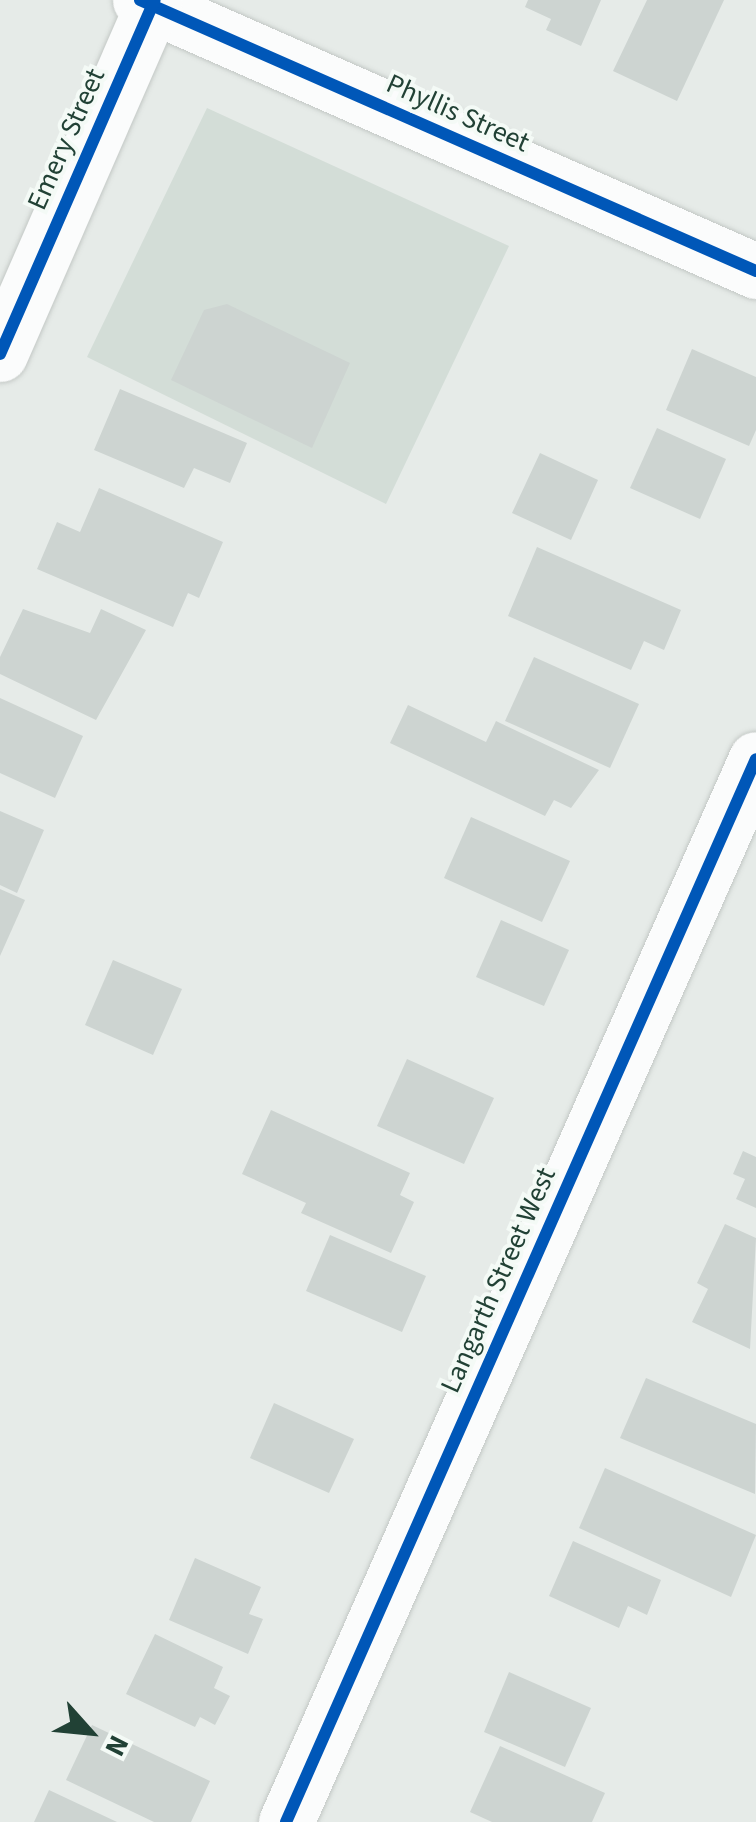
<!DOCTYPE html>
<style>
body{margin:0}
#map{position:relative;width:756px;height:1822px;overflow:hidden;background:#e6ebe8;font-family:"Source Sans 3",sans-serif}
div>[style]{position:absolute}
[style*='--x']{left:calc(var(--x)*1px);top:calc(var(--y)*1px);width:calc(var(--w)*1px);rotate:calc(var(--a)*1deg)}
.built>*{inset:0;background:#d3ddd7}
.building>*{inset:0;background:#cdd4d1}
.roads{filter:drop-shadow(0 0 2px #c3c8c5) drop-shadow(0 0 2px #c3c8c5)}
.minor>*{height:55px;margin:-27.5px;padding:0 27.5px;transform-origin:27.5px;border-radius:27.5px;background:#fbfcfc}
.cycleway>*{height:12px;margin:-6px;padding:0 6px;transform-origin:6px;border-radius:6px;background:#0057b8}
span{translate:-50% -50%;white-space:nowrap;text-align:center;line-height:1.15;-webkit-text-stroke:8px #f4faf6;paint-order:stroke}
.street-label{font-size:28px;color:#214135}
.north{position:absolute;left:40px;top:1682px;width:100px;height:100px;-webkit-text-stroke:8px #f4faf6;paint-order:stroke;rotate:117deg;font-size:28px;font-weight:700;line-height:40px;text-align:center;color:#214135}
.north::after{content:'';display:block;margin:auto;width:35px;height:45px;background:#214135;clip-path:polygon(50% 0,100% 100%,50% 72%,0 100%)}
</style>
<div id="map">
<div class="built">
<div style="clip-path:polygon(207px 108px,509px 246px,386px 504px,87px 357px)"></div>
</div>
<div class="building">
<div style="clip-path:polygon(528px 0,601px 0,581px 46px,546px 30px,551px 19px,525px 7px)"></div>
<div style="clip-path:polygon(647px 0,724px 0,677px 101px,613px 71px)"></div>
<div style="clip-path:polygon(227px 304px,350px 363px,312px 448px,171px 380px,204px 310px)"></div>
<div style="clip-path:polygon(692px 349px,756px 377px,756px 430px,749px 446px,666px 410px)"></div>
<div style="clip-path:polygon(120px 389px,247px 443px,230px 483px,194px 468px,184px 488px,94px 450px)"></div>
<div style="clip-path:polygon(657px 428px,726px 459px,700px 519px,630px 488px)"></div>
<div style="clip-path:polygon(540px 453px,598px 480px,571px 540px,512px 513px)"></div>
<div style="clip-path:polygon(99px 488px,223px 542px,199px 598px,188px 593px,173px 627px,37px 569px,57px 522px,80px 532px)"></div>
<div style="clip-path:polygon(537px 547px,681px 610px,664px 650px,644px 641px,631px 670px,508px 616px)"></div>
<div style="clip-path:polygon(23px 609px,90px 633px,101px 609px,146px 630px,96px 720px,0 674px,0 657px)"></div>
<div style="clip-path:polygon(534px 657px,639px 704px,610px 768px,505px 721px)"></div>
<div style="clip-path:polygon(0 698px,83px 736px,55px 798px,0 773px)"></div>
<div style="clip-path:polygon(408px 705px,486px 742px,496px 721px,599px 770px,571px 808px,554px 800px,545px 816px,390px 743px)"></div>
<div style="clip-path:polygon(0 811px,44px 830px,17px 893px,0 885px)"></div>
<div style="clip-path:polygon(471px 817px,570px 861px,542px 922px,444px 878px)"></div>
<div style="clip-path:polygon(0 889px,25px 900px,0 956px)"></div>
<div style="clip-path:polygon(501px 920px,569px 950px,544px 1006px,476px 977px)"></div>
<div style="clip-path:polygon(113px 960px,182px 989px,153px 1055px,85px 1025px)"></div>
<div style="clip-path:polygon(407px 1059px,494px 1098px,464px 1164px,377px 1126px)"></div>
<div style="clip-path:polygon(271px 1110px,410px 1173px,400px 1195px,414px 1202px,391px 1253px,301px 1213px,306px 1203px,242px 1174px)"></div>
<div style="clip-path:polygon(743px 1151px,756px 1157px,756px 1208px,736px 1199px,745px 1179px,733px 1174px)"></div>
<div style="clip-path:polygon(725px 1224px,756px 1238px,750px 1349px,692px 1322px,708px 1289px,697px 1283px)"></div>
<div style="clip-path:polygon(330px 1235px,426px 1276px,402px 1332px,306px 1291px)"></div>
<div style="clip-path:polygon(646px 1378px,756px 1424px,755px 1494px,620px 1438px)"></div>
<div style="clip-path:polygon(274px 1403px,354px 1439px,329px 1493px,250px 1458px)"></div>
<div style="clip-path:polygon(605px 1468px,756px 1535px,731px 1597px,579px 1528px)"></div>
<div style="clip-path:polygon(573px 1541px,661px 1580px,647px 1615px,628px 1606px,619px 1628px,549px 1596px)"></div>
<div style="clip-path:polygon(195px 1558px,261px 1587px,249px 1614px,263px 1619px,248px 1654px,169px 1620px)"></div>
<div style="clip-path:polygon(155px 1634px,223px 1667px,214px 1688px,230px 1696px,215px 1725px,200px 1717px,195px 1727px,126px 1694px)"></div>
<div style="clip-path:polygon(509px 1672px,591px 1708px,565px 1767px,484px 1732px)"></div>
<div style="clip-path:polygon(92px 1725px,210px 1781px,191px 1822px,154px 1822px,66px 1780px)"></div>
<div style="clip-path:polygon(500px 1746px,605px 1793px,592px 1822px,492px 1822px,470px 1812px)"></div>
<div style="clip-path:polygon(49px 1790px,117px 1822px,34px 1822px)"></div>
</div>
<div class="roads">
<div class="minor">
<div style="--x:140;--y:0;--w:673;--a:23.75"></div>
<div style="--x:0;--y:354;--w:386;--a:-66.4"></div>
<div style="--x:286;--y:1822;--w:1162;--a:-66.15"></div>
</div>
</div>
<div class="cycleway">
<div style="--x:140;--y:0;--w:673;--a:23.75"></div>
<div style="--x:0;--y:354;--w:386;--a:-66.4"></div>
<div style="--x:286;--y:1822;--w:1162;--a:-66.15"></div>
</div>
<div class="street-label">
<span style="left:458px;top:113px;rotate:24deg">Phyllis Street</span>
<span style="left:66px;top:139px;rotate:-66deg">Emery Street</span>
<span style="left:498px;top:1280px;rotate:-66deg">Langarth Street West</span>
</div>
<div class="north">N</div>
</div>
